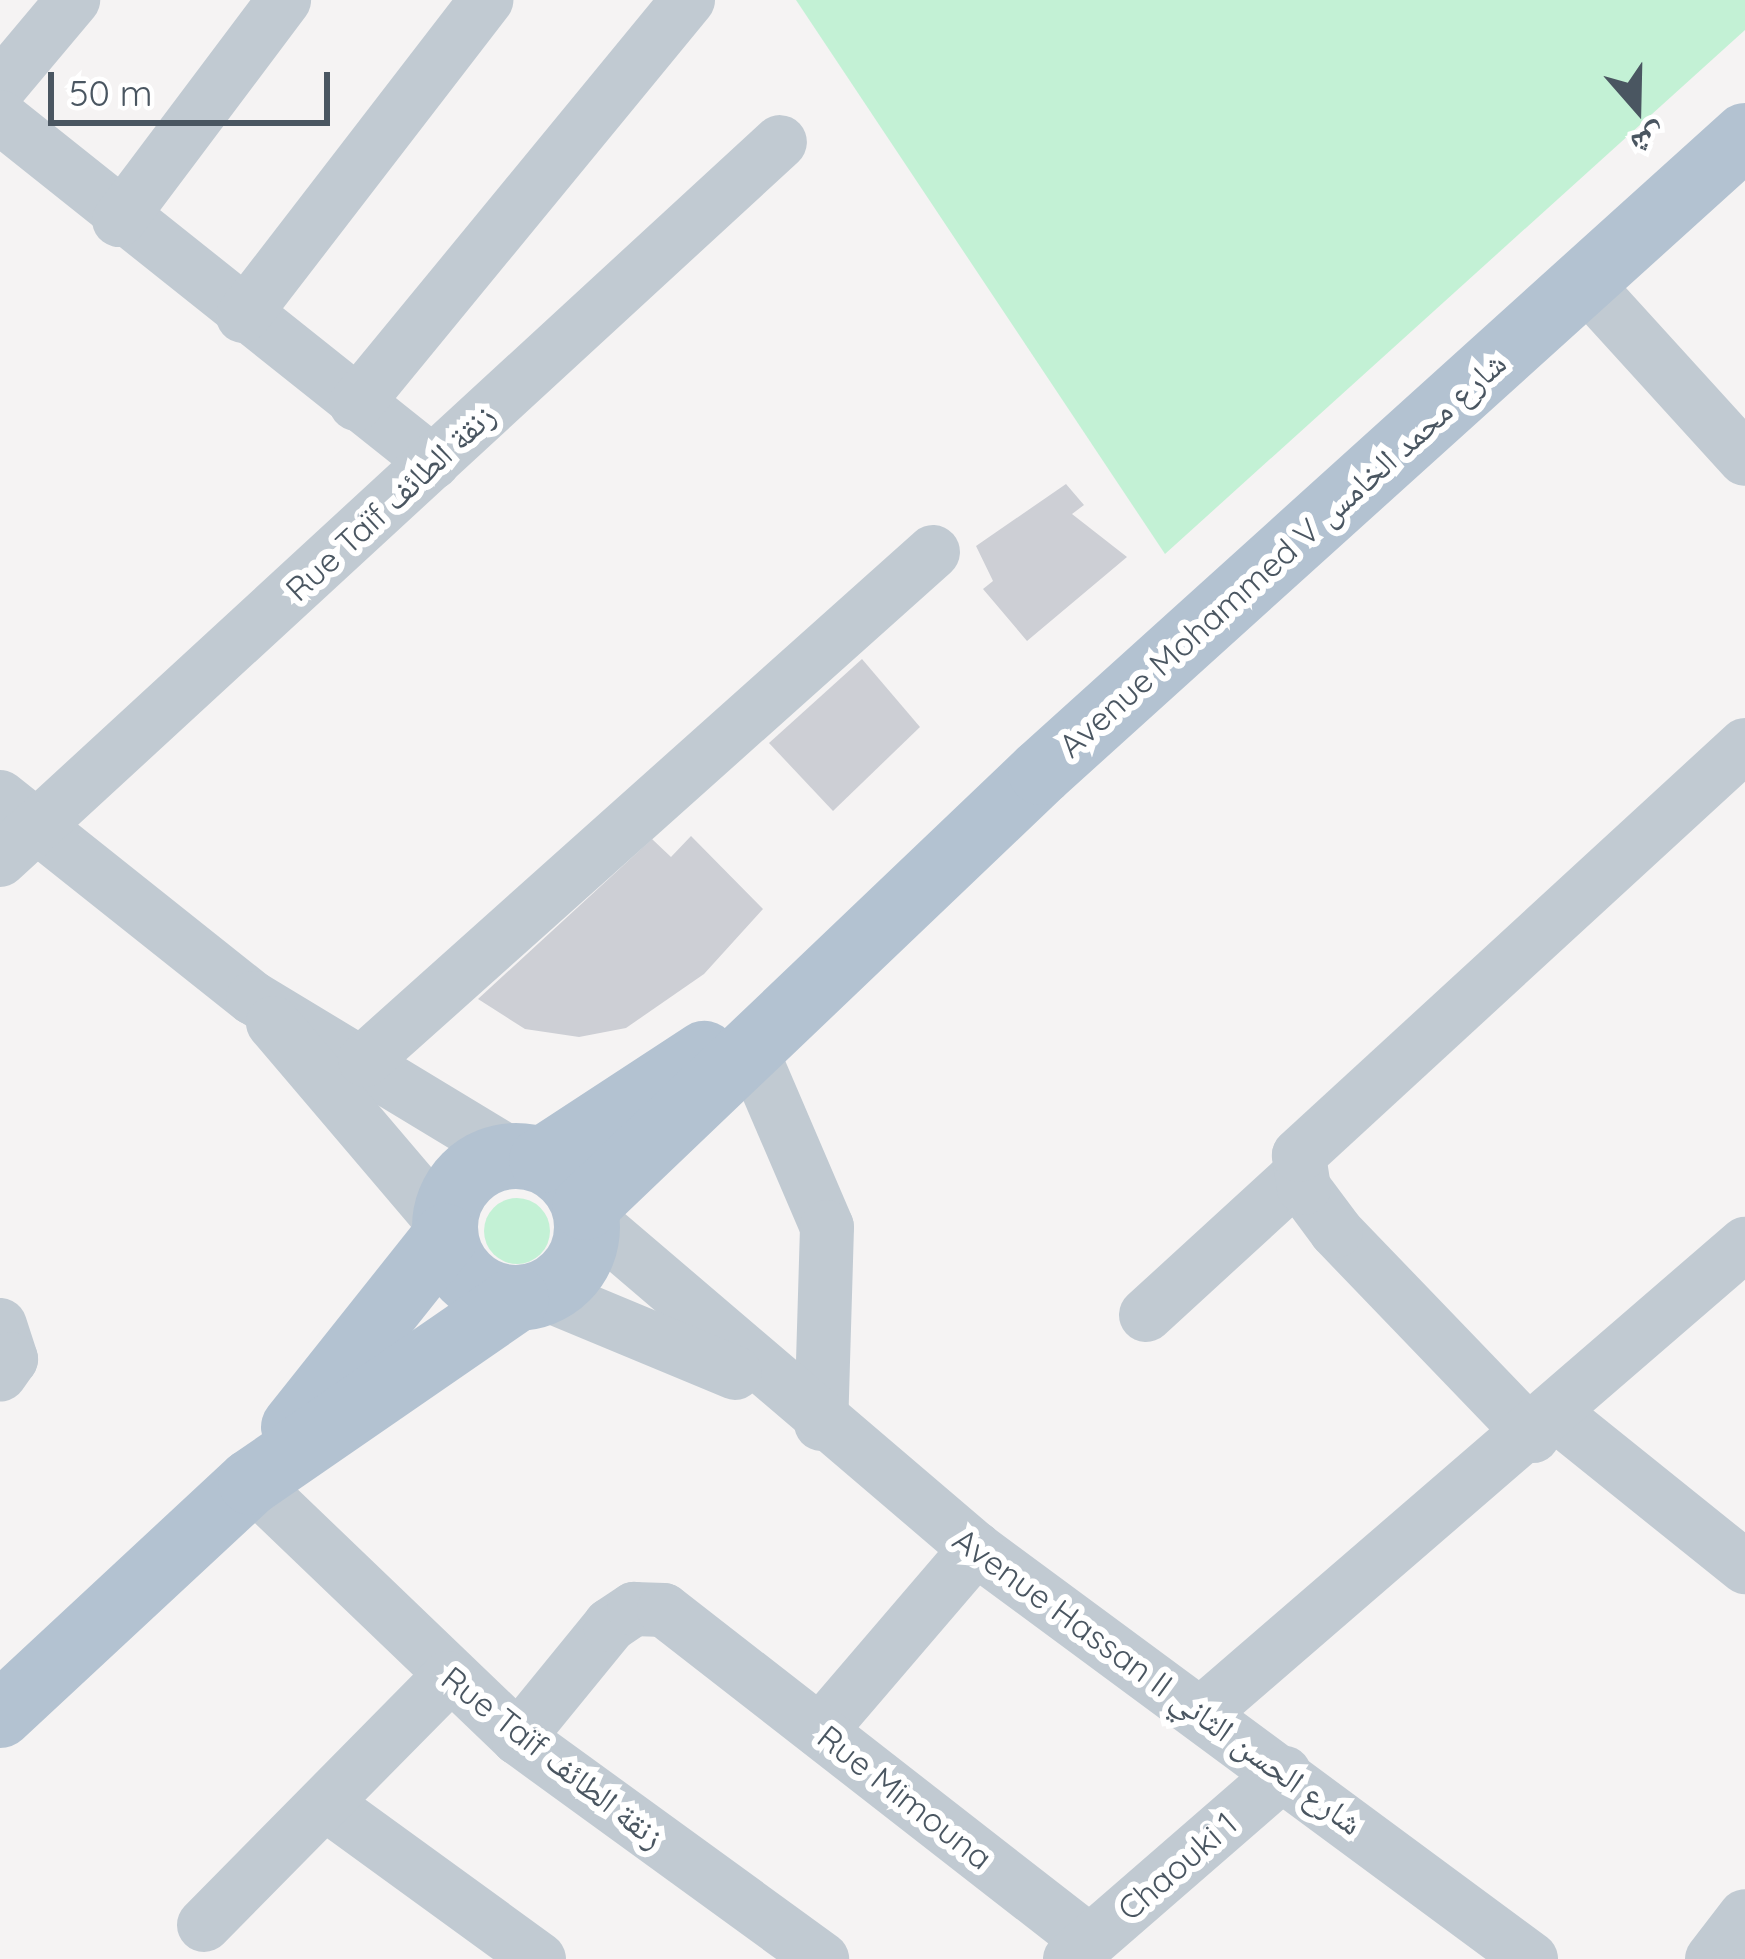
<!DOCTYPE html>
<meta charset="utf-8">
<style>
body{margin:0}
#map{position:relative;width:1745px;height:1959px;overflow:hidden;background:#f5f3f3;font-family:Quicksand,"Noto Naskh Arabic",sans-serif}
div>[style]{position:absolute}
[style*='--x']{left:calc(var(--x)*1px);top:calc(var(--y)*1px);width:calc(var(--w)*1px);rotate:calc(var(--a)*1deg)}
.green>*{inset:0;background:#c3f1d5}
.round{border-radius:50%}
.building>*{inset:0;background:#cdcfd5}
.minor>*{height:54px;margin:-27px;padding:0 27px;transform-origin:27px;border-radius:27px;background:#c1cad2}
.major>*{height:66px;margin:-33px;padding:0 33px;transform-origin:33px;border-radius:33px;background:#b3c2d1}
.major>.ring{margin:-33px;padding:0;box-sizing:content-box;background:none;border:66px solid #b3c2d1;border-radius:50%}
span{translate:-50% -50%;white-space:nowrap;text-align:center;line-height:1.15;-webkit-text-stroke:12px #fff;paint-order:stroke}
.street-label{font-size:33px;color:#4a5661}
.north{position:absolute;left:1577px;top:48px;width:120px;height:120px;-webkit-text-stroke:9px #fff;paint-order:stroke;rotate:160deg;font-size:33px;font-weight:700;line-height:48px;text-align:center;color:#4a5661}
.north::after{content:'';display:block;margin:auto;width:42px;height:54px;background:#4a5661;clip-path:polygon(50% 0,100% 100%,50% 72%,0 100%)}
.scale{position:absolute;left:48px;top:72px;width:282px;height:54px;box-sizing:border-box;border:6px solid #4a5661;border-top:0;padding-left:15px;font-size:36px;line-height:42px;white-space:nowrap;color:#4a5661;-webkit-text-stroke:9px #fff;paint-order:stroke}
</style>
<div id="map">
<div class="green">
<div style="clip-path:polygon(796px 0,1745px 0,1745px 30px,1165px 554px)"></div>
<div class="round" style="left:484px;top:1198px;width:66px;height:66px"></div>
</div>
<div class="building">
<div style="clip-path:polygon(1066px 484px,1084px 505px,1072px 514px,1127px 557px,1027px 641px,983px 589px,993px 581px,976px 546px)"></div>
<div style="clip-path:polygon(862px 659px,920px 727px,833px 811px,769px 743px)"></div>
<div style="clip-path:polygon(691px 836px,763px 909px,704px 974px,626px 1028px,579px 1037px,525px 1029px,478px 999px,652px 839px,671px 857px)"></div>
</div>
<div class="minor">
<div style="--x:0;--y:87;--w:114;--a:-50"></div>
<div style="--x:0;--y:117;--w:554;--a:38.55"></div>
<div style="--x:119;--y:220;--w:275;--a:-53.1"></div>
<div style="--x:1584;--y:282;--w:239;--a:47.7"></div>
<div style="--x:243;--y:316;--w:399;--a:-52.4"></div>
<div style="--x:356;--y:404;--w:523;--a:-50.59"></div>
<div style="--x:0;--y:797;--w:323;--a:38.5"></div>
<div style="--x:253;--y:998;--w:305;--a:31.2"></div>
<div style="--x:0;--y:860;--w:1060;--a:-42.63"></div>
<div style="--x:273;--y:1023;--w:264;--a:49.6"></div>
<div style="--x:752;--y:1052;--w:190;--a:66.8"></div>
<div style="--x:827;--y:1227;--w:197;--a:91.7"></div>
<div style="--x:365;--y:1060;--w:762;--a:-41.81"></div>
<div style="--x:586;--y:1216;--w:513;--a:40.49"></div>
<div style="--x:976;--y:1549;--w:690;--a:36.45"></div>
<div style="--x:543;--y:1293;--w:208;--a:22.6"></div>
<div style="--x:1146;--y:1315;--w:207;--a:-42.5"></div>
<div style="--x:0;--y:1325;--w:36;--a:72"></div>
<div style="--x:11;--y:1359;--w:19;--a:125"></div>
<div style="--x:1556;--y:1415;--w:243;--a:38.8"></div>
<div style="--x:1533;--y:1436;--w:284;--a:-133.9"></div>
<div style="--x:1336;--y:1231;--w:54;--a:-126.7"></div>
<div style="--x:1304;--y:1188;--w:33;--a:-99"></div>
<div style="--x:1299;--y:1155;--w:606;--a:-42.59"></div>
<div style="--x:251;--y:1482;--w:370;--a:43.8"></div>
<div style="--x:518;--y:1738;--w:376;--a:36"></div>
<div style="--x:1202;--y:1713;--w:718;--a:-40.82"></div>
<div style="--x:820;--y:1731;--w:240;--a:-49.4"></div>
<div style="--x:518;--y:1738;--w:146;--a:-50.8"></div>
<div style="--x:610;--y:1625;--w:29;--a:-34"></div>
<div style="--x:634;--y:1609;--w:30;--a:2"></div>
<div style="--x:664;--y:1610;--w:539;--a:37.91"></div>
<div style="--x:327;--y:1805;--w:262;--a:36"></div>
<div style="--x:204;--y:1925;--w:347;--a:-45.4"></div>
<div style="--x:1070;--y:1959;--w:284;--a:-41"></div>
<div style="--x:1712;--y:1959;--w:54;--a:-52.5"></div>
</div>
<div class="major">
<div class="ring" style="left:445px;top:1156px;width:76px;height:76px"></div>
<div style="--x:542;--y:1160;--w:194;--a:-33.2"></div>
<div style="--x:585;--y:1207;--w:630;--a:-43.65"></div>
<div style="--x:1041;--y:772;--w:949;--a:-42.09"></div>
<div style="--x:294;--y:1427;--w:243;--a:-51.5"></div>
<div style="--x:0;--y:1715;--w:342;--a:-42.9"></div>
<div style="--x:251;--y:1482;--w:322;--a:-34.6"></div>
</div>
<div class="street-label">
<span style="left:390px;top:502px;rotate:-43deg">Rue Taïf زنقة الطائف</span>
<span style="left:1282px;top:554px;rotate:-42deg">Avenue Mohammed V شارع محمد الخامس</span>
<span style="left:1158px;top:1681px;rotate:36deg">Avenue Hassan II شارع الحسن الثاني</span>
<span style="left:553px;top:1757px;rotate:38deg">Rue Taïf زنقة الطائف</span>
<span style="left:905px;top:1797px;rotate:38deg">Rue Mimouna</span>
<span style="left:1177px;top:1866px;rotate:-41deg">Chaouki 1</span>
</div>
<div class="north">ش</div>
<div class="scale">50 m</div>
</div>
